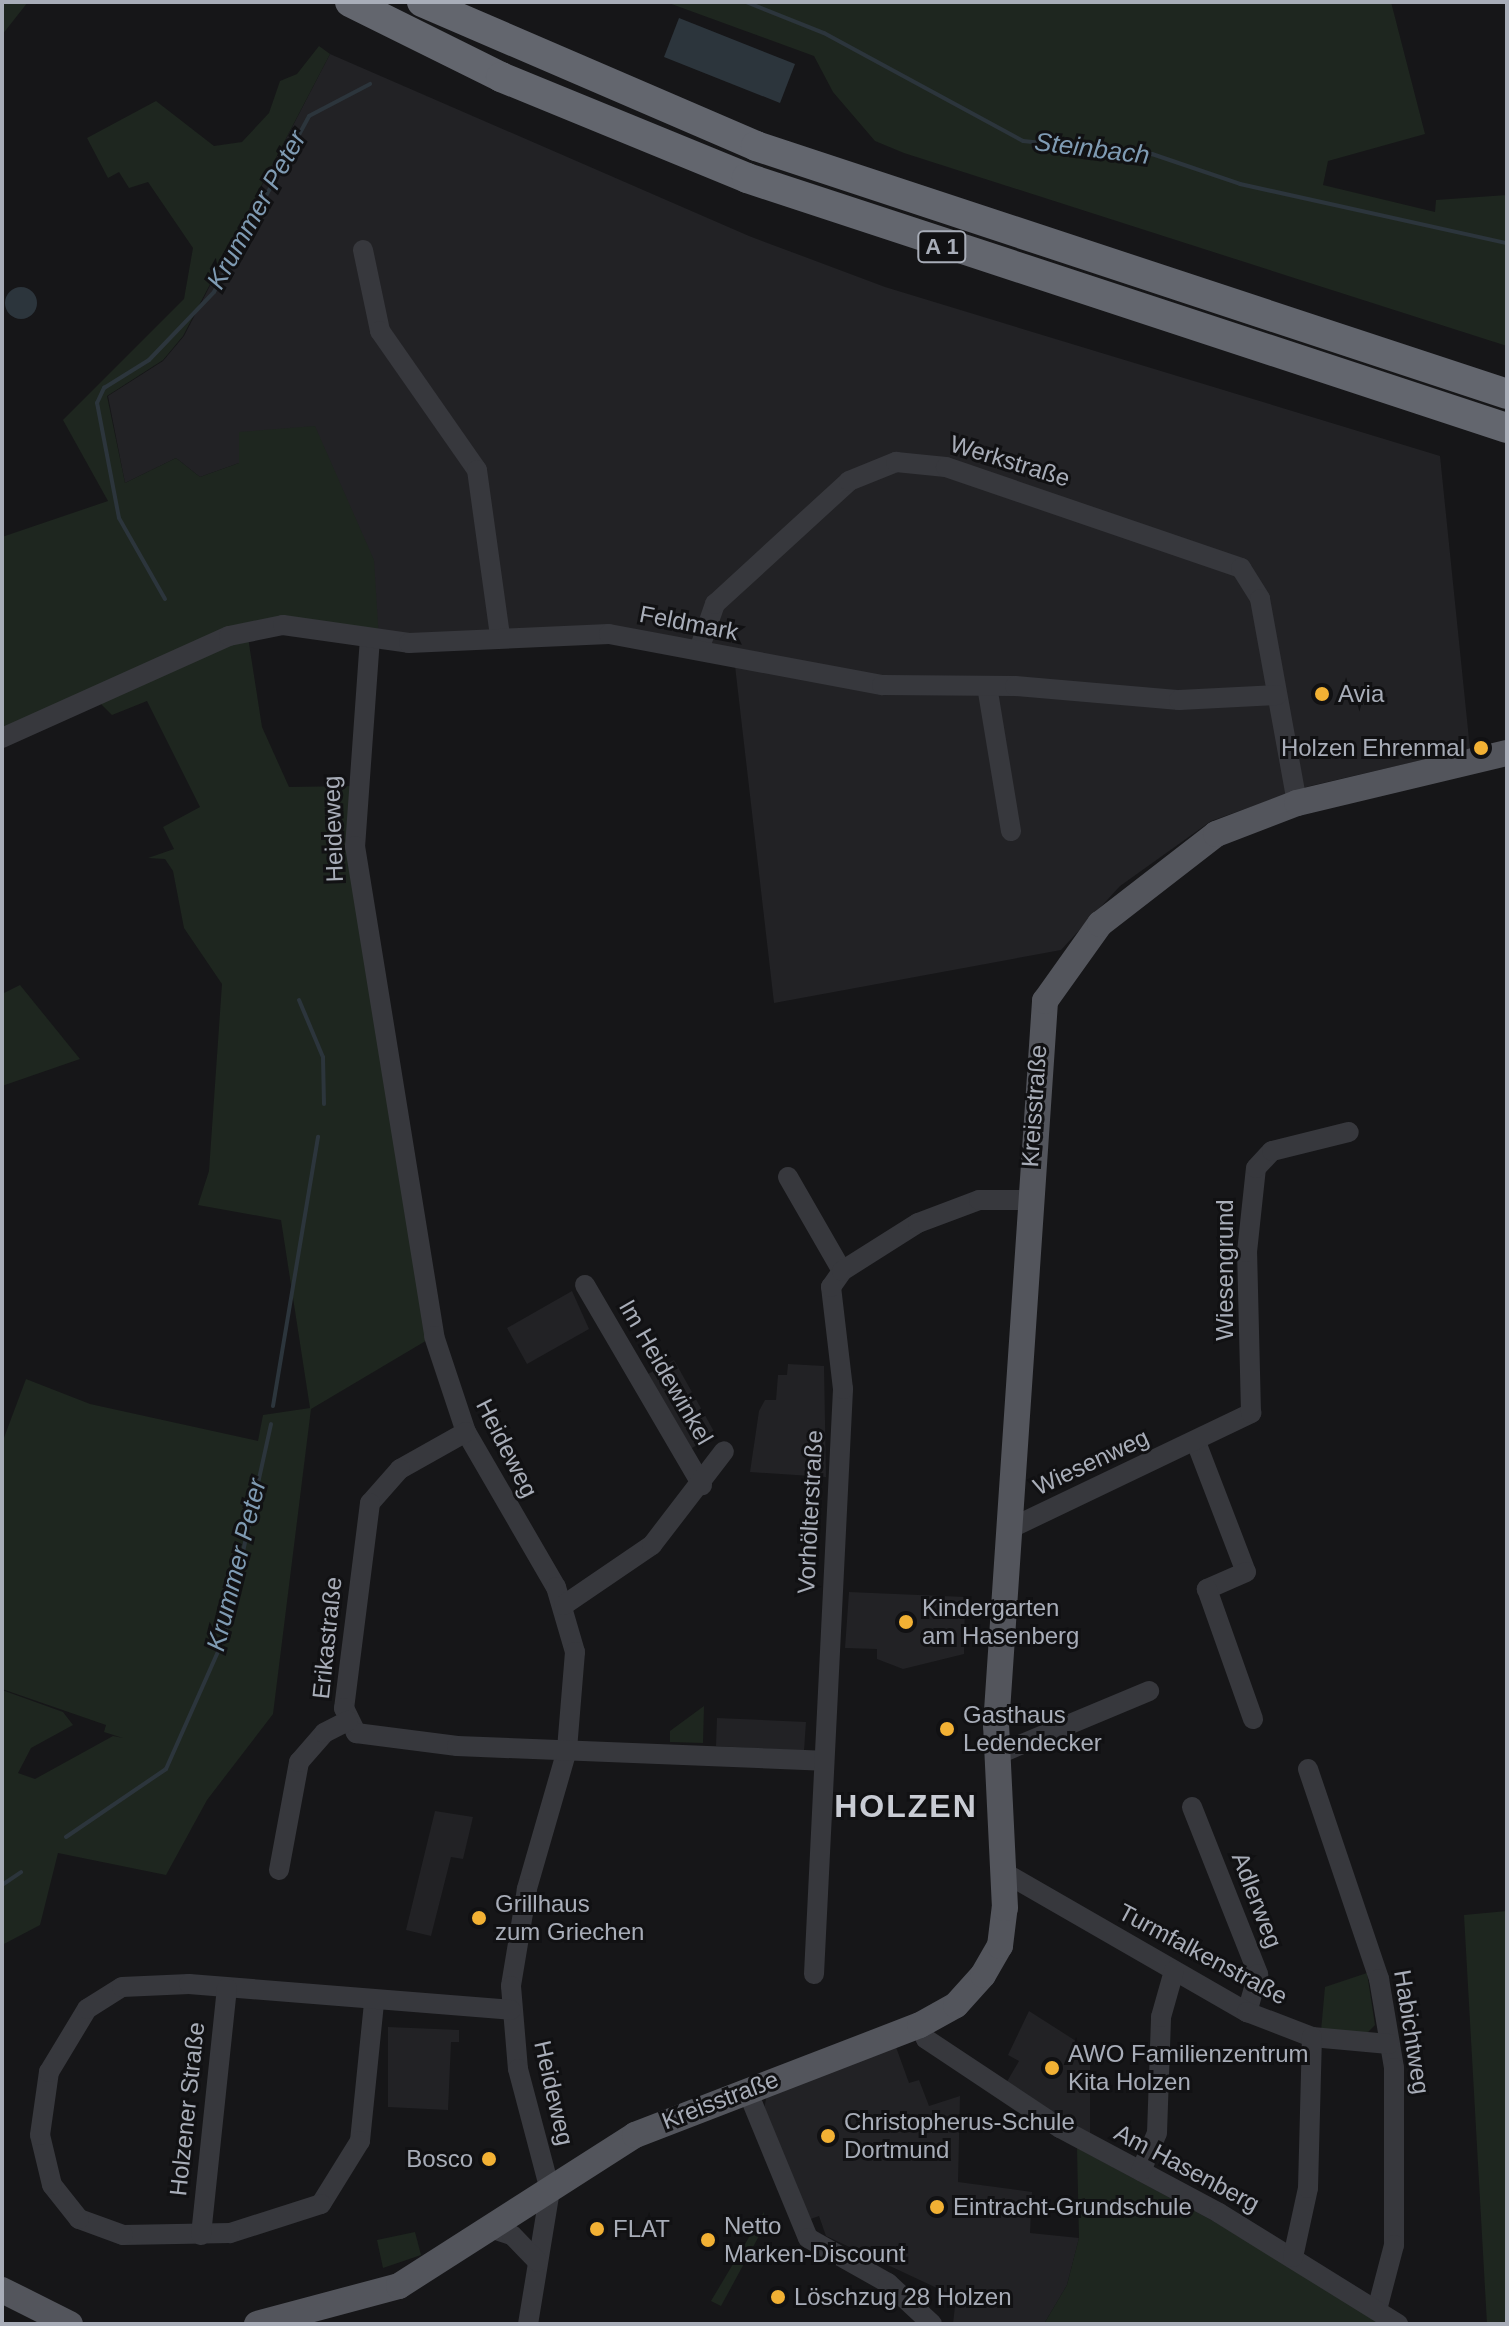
<!DOCTYPE html>
<meta charset="utf-8">
<style>
body{margin:0}
#map{position:relative;width:1509px;height:2326px;overflow:hidden;background:#161618;font-family:Arial,sans-serif}
div>[style]{position:absolute}
[style*='--x']{left:calc(var(--x)*1px);top:calc(var(--y)*1px);width:calc(var(--w)*1px);rotate:calc(var(--a)*1deg)}
.built>*{inset:0;background:#222225}
.green>*{inset:0;background:#1e261f}
.water>*{inset:0;background:#2c353c}
.round{border-radius:50%}
.stream>*{height:4px;margin:-2px;padding:0 2px;transform-origin:2px;border-radius:2px;background:#2c353c}
.minor>*{height:20px;margin:-10px;padding:0 10px;transform-origin:10px;border-radius:10px;background:#37383d}
.major>*{height:26px;margin:-13px;padding:0 13px;transform-origin:13px;border-radius:13px;background:#53555c}
.highway>*{height:30px;margin:-15px;padding:0 15px;transform-origin:15px;border-radius:15px;background:#63666e}
.dots>*{width:22px;height:22px;translate:-50% -50%;box-sizing:border-box;border:4px solid #111113;border-radius:50%}
span{translate:-50% -50%;white-space:nowrap;text-align:center;line-height:1.15;-webkit-text-stroke:6px #111113;paint-order:stroke}
.shield-label span{padding:2px 6px;background:#111113;border:2px solid;border-radius:6px;-webkit-text-stroke-width:0}
.shield-label{font-size:22px;color:#a8adb8;font-weight:700}
.street-label{font-size:24px;color:#a8adb8}
.poi-label{font-size:24px;color:#a8adb8}
.left{translate:0 -50%;text-align:left}
.right{translate:-100% -50%;text-align:right}
.water-label{font-size:26px;color:#7f9bb3;font-style:italic}
.district-label{font-size:32px;color:#c9ccd4;font-weight:700;letter-spacing:2px}
.frame{position:absolute;inset:0;border:4px solid #a8adb8;pointer-events:none}
</style>
<div id="map">
<div class="built">
<div style="clip-path:polygon(330px 54px,749px 236px,885px 287px,1440px 456px,1470px 749px,1310px 786px,1211px 821px,1120px 886px,1061px 950px,774px 1003px,734px 657px,609px 634px,379px 640px,239px 433px,239px 463px,200px 477px,176px 458px,125px 483px,108px 396px,163px 361px,184px 336px)"></div>
<div style="clip-path:polygon(572px 1291px,589px 1329px,527px 1364px,507px 1328px)"></div>
<div style="clip-path:polygon(674px 1360px,716px 1435px,690px 1449px,648px 1374px)"></div>
<div style="clip-path:polygon(788px 1364px,824px 1366px,826px 1477px,750px 1472px,759px 1411px,765px 1400px,776px 1400px,778px 1375px,787px 1375px)"></div>
<div style="clip-path:polygon(849px 1592px,965px 1597px,964px 1654px,903px 1669px,877px 1659px,877px 1649px,845px 1648px)"></div>
<div style="clip-path:polygon(717px 1718px,806px 1722px,804px 1751px,716px 1746px)"></div>
<div style="clip-path:polygon(435px 1811px,473px 1817px,463px 1859px,451px 1857px,431px 1936px,406px 1930px)"></div>
<div style="clip-path:polygon(1029px 2011px,1090px 2050px,1090px 2137px,1005px 2085px,1019px 2061px,1008px 2055px)"></div>
<div style="clip-path:polygon(388px 2027px,459px 2030px,459px 2042px,451px 2042px,448px 2110px,388px 2107px)"></div>
<div style="clip-path:polygon(896px 2047px,909px 2083px,919px 2080px,929px 2106px,960px 2096px,958px 2182px,1032px 2192px,1030px 2233px,1079px 2238px,1067px 2285px,1044px 2324px,953px 2324px,956px 2297px,826px 2236px,819px 2216px,805px 2221px,763px 2113px,767px 2095px)"></div>
</div>
<div class="green">
<div style="clip-path:polygon(2px 2px,28px 2px,2px 35px)"></div>
<div style="clip-path:polygon(666px 2px,1391px 2px,1425px 134px,1328px 161px,1323px 185px,1435px 212px,1436px 200px,1507px 195px,1507px 346px,904px 153px,875px 141px,833px 92px,814px 56px)"></div>
<div style="clip-path:polygon(319px 46px,330px 54px,183px 336px,163px 360px,107px 396px,125px 483px,176px 458px,200px 477px,239px 463px,239px 432px,315px 426px,374px 560px,379px 640px,247px 631px,262px 727px,289px 787px,355px 786px,434px 1336px,311px 1409px,273px 1714px,207px 1800px,166px 1875px,58px 1853px,40px 1925px,2px 1945px,2px 1690px,63px 1712px,73px 1725px,31px 1748px,18px 1773px,35px 1779px,113px 1736px,123px 1738px,104px 1732px,106px 1725px,2px 1689px,2px 1443px,26px 1379px,90px 1404px,258px 1441px,263px 1415px,310px 1408px,281px 1220px,198px 1205px,209px 1171px,222px 984px,184px 928px,173px 871px,165px 859px,148px 858px,174px 849px,163px 827px,200px 807px,147px 701px,112px 715px,99px 702px,2px 738px,2px 537px,108px 501px,63px 420px,184px 299px,193px 248px,148px 182px,129px 188px,119px 172px,108px 178px,87px 138px,156px 101px,214px 146px,242px 142px,269px 113px,280px 81px,297px 74px)"></div>
<div style="clip-path:polygon(20px 985px,80px 1059px,2px 1086px,2px 994px)"></div>
<div style="clip-path:polygon(704px 1706px,703px 1743px,670px 1742px,670px 1731px)"></div>
<div style="clip-path:polygon(1507px 1911px,1507px 2324px,1487px 2324px,1464px 1915px)"></div>
<div style="clip-path:polygon(1367px 1973px,1375px 2025px,1367px 2033px,1321px 2031px,1325px 1987px)"></div>
<div style="clip-path:polygon(1077px 2148px,1215px 2222px,1384px 2324px,1044px 2324px,1067px 2285px,1079px 2238px)"></div>
<div style="clip-path:polygon(764px 2212px,765px 2225px,721px 2306px,711px 2301px)"></div>
<div style="clip-path:polygon(415px 2232px,421px 2255px,383px 2268px,377px 2240px)"></div>
</div>
<div class="water">
<div style="clip-path:polygon(679px 18px,795px 64px,780px 103px,664px 57px)"></div>
<div class="round" style="left:5px;top:287px;width:32px;height:32px"></div>
</div>
<div class="stream">
<div style="--x:746;--y:2;--w:84;--a:21.7"></div>
<div style="--x:824;--y:33;--w:226;--a:28.5"></div>
<div style="--x:1023;--y:141;--w:130;--a:5.8"></div>
<div style="--x:1152;--y:154;--w:93;--a:18.8"></div>
<div style="--x:1240;--y:184;--w:273;--a:12.5"></div>
<div style="--x:165;--y:599;--w:93;--a:-119.6"></div>
<div style="--x:119;--y:518;--w:117;--a:-100.8"></div>
<div style="--x:97;--y:403;--w:17;--a:-65"></div>
<div style="--x:104;--y:388;--w:53;--a:-31.9"></div>
<div style="--x:149;--y:360;--w:94;--a:-46.3"></div>
<div style="--x:214;--y:292;--w:200;--a:-61.6"></div>
<div style="--x:309;--y:116;--w:69;--a:-27.7"></div>
<div style="--x:299;--y:1000;--w:62;--a:67.2"></div>
<div style="--x:323;--y:1057;--w:47;--a:88.8"></div>
<div style="--x:273;--y:1406;--w:273;--a:-80.5"></div>
<div style="--x:66;--y:1837;--w:121;--a:-34.2"></div>
<div style="--x:166;--y:1769;--w:143;--a:-66.1"></div>
<div style="--x:224;--y:1638;--w:219;--a:-77.6"></div>
<div style="--x:2;--y:1885;--w:23;--a:-34"></div>
</div>
<div class="minor">
<div style="--x:363;--y:250;--w:83;--a:78.1"></div>
<div style="--x:380;--y:331;--w:169;--a:55.1"></div>
<div style="--x:477;--y:470;--w:167;--a:82.1"></div>
<div style="--x:370;--y:638;--w:209;--a:94.1"></div>
<div style="--x:355;--y:846;--w:496;--a:80.8"></div>
<div style="--x:434;--y:1336;--w:101;--a:71.6"></div>
<div style="--x:466;--y:1432;--w:179;--a:59.9"></div>
<div style="--x:556;--y:1587;--w:68;--a:73.7"></div>
<div style="--x:575;--y:1652;--w:98;--a:94.7"></div>
<div style="--x:567;--y:1750;--w:145;--a:106.1"></div>
<div style="--x:527;--y:1889;--w:98;--a:99.4"></div>
<div style="--x:511;--y:1986;--w:83;--a:85.2"></div>
<div style="--x:518;--y:2069;--w:125;--a:75.2"></div>
<div style="--x:550;--y:2190;--w:136;--a:99.3"></div>
<div style="--x:700;--y:647;--w:46;--a:-70.8"></div>
<div style="--x:715;--y:604;--w:182;--a:-42.5"></div>
<div style="--x:849;--y:481;--w:51;--a:-22"></div>
<div style="--x:896;--y:462;--w:50;--a:5.7"></div>
<div style="--x:946;--y:467;--w:312;--a:18.9"></div>
<div style="--x:1241;--y:568;--w:36;--a:58"></div>
<div style="--x:1260;--y:599;--w:207;--a:79.7"></div>
<div style="--x:987;--y:686;--w:147;--a:80.6"></div>
<div style="--x:2;--y:738;--w:249;--a:-24.2"></div>
<div style="--x:229;--y:636;--w:55;--a:-11.5"></div>
<div style="--x:283;--y:625;--w:127;--a:8.1"></div>
<div style="--x:409;--y:643;--w:200;--a:-2.6"></div>
<div style="--x:609;--y:634;--w:278;--a:10.6"></div>
<div style="--x:882;--y:685;--w:133;--a:0.4"></div>
<div style="--x:1015;--y:686;--w:165;--a:4.9"></div>
<div style="--x:1179;--y:700;--w:98;--a:-2.9"></div>
<div style="--x:788;--y:1177;--w:108;--a:60.1"></div>
<div style="--x:585;--y:1285;--w:232;--a:59.7"></div>
<div style="--x:466;--y:1432;--w:76;--a:150.7"></div>
<div style="--x:400;--y:1469;--w:45;--a:131.4"></div>
<div style="--x:370;--y:1503;--w:207;--a:97.2"></div>
<div style="--x:344;--y:1708;--w:28;--a:64"></div>
<div style="--x:356;--y:1733;--w:102;--a:7.3"></div>
<div style="--x:457;--y:1746;--w:366;--a:2.3"></div>
<div style="--x:1196;--y:1442;--w:139;--a:69"></div>
<div style="--x:1246;--y:1572;--w:43;--a:156.4"></div>
<div style="--x:1207;--y:1589;--w:138;--a:70.5"></div>
<div style="--x:1007;--y:1530;--w:271;--a:-25.6"></div>
<div style="--x:1251;--y:1413;--w:161;--a:-91.4"></div>
<div style="--x:1247;--y:1252;--w:84;--a:-83.9"></div>
<div style="--x:1256;--y:1168;--w:23;--a:-47"></div>
<div style="--x:1272;--y:1151;--w:79;--a:-13.9"></div>
<div style="--x:564;--y:1605;--w:107;--a:-34.3"></div>
<div style="--x:652;--y:1545;--w:118;--a:-52.5"></div>
<div style="--x:996;--y:1755;--w:166;--a:-22.7"></div>
<div style="--x:1308;--y:1769;--w:222;--a:71.3"></div>
<div style="--x:1379;--y:1979;--w:90;--a:80.4"></div>
<div style="--x:1394;--y:2068;--w:177;--a:90"></div>
<div style="--x:1394;--y:2245;--w:67;--a:104.7"></div>
<div style="--x:1192;--y:1807;--w:180;--a:68.4"></div>
<div style="--x:1258;--y:1974;--w:40;--a:106"></div>
<div style="--x:279;--y:1870;--w:110;--a:-79.5"></div>
<div style="--x:299;--y:1762;--w:38;--a:-49"></div>
<div style="--x:324;--y:1733;--w:27;--a:-27"></div>
<div style="--x:1005;--y:1873;--w:279;--a:29.9"></div>
<div style="--x:1247;--y:2012;--w:70;--a:21"></div>
<div style="--x:1312;--y:2037;--w:77;--a:5.2"></div>
<div style="--x:814;--y:1974;--w:586;--a:-87.16"></div>
<div style="--x:843;--y:1389;--w:103;--a:-96.7"></div>
<div style="--x:831;--y:1287;--w:19;--a:-55"></div>
<div style="--x:842;--y:1271;--w:90;--a:-32.3"></div>
<div style="--x:918;--y:1223;--w:65;--a:-20.7"></div>
<div style="--x:979;--y:1200;--w:49;--a:0"></div>
<div style="--x:374;--y:2003;--w:139;--a:95.8"></div>
<div style="--x:360;--y:2141;--w:74;--a:121.8"></div>
<div style="--x:321;--y:2204;--w:96;--a:162.3"></div>
<div style="--x:230;--y:2233;--w:107;--a:178.9"></div>
<div style="--x:123;--y:2235;--w:47;--a:-160"></div>
<div style="--x:79;--y:2219;--w:43;--a:-128.5"></div>
<div style="--x:52;--y:2185;--w:51;--a:-103.5"></div>
<div style="--x:40;--y:2135;--w:64;--a:-81.9"></div>
<div style="--x:49;--y:2072;--w:74;--a:-58.9"></div>
<div style="--x:87;--y:2009;--w:41;--a:-32.2"></div>
<div style="--x:122;--y:1987;--w:67;--a:-2.6"></div>
<div style="--x:189;--y:1984;--w:323;--a:4.6"></div>
<div style="--x:920;--y:2025;--w:15;--a:67"></div>
<div style="--x:926;--y:2039;--w:161;--a:33.6"></div>
<div style="--x:1060;--y:2128;--w:180;--a:28.1"></div>
<div style="--x:1219;--y:2213;--w:211;--a:31.8"></div>
<div style="--x:747;--y:2090;--w:160;--a:67.6"></div>
<div style="--x:808;--y:2238;--w:92;--a:29.4"></div>
<div style="--x:888;--y:2283;--w:60;--a:43"></div>
<div style="--x:1141;--y:2171;--w:41;--a:-67.2"></div>
<div style="--x:1157;--y:2133;--w:116;--a:-88"></div>
<div style="--x:1161;--y:2017;--w:48;--a:-74.2"></div>
<div style="--x:493;--y:2229;--w:20;--a:18"></div>
<div style="--x:512;--y:2235;--w:37;--a:46"></div>
<div style="--x:201;--y:2235;--w:248;--a:-84"></div>
<div style="--x:1293;--y:2257;--w:71;--a:-77.7"></div>
<div style="--x:1308;--y:2188;--w:151;--a:-88.5"></div>
</div>
<div class="major">
<div style="--x:2;--y:2290;--w:76;--a:26.6"></div>
<div style="--x:257;--y:2324;--w:147;--a:-15"></div>
<div style="--x:399;--y:2286;--w:280;--a:-32.6"></div>
<div style="--x:635;--y:2135;--w:305;--a:-21.1"></div>
<div style="--x:920;--y:2025;--w:41;--a:-29.1"></div>
<div style="--x:956;--y:2005;--w:40;--a:-48"></div>
<div style="--x:983;--y:1975;--w:34;--a:-60"></div>
<div style="--x:1000;--y:1946;--w:38;--a:-83"></div>
<div style="--x:1005;--y:1908;--w:182;--a:-92.8"></div>
<div style="--x:996;--y:1726;--w:727;--a:-86.13"></div>
<div style="--x:1045;--y:1001;--w:95;--a:-54.5"></div>
<div style="--x:1100;--y:924;--w:147;--a:-37.8"></div>
<div style="--x:1216;--y:834;--w:87;--a:-20.9"></div>
<div style="--x:1297;--y:803;--w:216;--a:-13.4"></div>
</div>
<div class="highway">
<div style="--x:350;--y:2;--w:169;--a:26.4"></div>
<div style="--x:501;--y:77;--w:266;--a:22.3"></div>
<div style="--x:747;--y:178;--w:800;--a:18.21"></div>
<div style="--x:422;--y:2;--w:364;--a:23.3"></div>
<div style="--x:756;--y:146;--w:791;--a:18.27"></div>
</div>
<div class="dots">
<div style="left:1322px;top:694px;background:#f2b134"></div>
<div style="left:1481px;top:748px;background:#f2b134"></div>
<div style="left:906px;top:1622px;background:#f2b134"></div>
<div style="left:947px;top:1729px;background:#f2b134"></div>
<div style="left:479px;top:1918px;background:#f2b134"></div>
<div style="left:1052px;top:2068px;background:#f2b134"></div>
<div style="left:828px;top:2136px;background:#f2b134"></div>
<div style="left:489px;top:2159px;background:#f2b134"></div>
<div style="left:937px;top:2207px;background:#f2b134"></div>
<div style="left:597px;top:2229px;background:#f2b134"></div>
<div style="left:708px;top:2240px;background:#f2b134"></div>
<div style="left:778px;top:2297px;background:#f2b134"></div>
</div>
<div class="shield-label">
<span style="left:942px;top:247px">A 1</span>
</div>
<div class="street-label">
<span style="left:1010px;top:461px;rotate:17deg">Werkstraße</span>
<span style="left:689px;top:623px;rotate:11deg">Feldmark</span>
<span style="left:333px;top:829px;rotate:-92deg">Heideweg</span>
<span style="left:1034px;top:1106px;rotate:-86deg">Kreisstraße</span>
<span style="left:1225px;top:1270px;rotate:-90deg">Wiesengrund</span>
<span style="left:666px;top:1372px;rotate:60deg">Im Heidewinkel</span>
<span style="left:507px;top:1448px;rotate:63deg">Heideweg</span>
<span style="left:1091px;top:1462px;rotate:-25deg">Wiesenweg</span>
<span style="left:810px;top:1512px;rotate:-87deg">Vorhölterstraße</span>
<span style="left:327px;top:1638px;rotate:-84deg">Erikastraße</span>
<span style="left:1257px;top:1900px;rotate:69deg">Adlerweg</span>
<span style="left:1203px;top:1954px;rotate:28deg">Turmfalkenstraße</span>
<span style="left:1412px;top:2032px;rotate:81deg">Habichtweg</span>
<span style="left:554px;top:2093px;rotate:77deg">Heideweg</span>
<span style="left:720px;top:2100px;rotate:-21deg">Kreisstraße</span>
<span style="left:187px;top:2109px;rotate:-84deg">Holzener Straße</span>
<span style="left:1187px;top:2168px;rotate:28deg">Am Hasenberg</span>
</div>
<div class="poi-label">
<span class="left" style="left:1338px;top:694px">Avia</span>
<span class="right" style="left:1465px;top:748px">Holzen Ehrenmal</span>
<span class="left" style="left:922px;top:1622px">Kindergarten<br>am Hasenberg</span>
<span class="left" style="left:963px;top:1729px">Gasthaus<br>Ledendecker</span>
<span class="left" style="left:495px;top:1918px">Grillhaus<br>zum Griechen</span>
<span class="left" style="left:1068px;top:2068px">AWO Familienzentrum<br>Kita Holzen</span>
<span class="left" style="left:844px;top:2136px">Christopherus-Schule<br>Dortmund</span>
<span class="right" style="left:473px;top:2159px">Bosco</span>
<span class="left" style="left:953px;top:2207px">Eintracht-Grundschule</span>
<span class="left" style="left:724px;top:2240px">Netto<br>Marken-Discount</span>
<span class="left" style="left:613px;top:2229px">FLAT</span>
<span class="left" style="left:794px;top:2297px">Löschzug 28 Holzen</span>
</div>
<div class="water-label">
<span style="left:1092px;top:149px;rotate:7deg">Steinbach</span>
<span style="left:257px;top:210px;rotate:-61deg">Krummer Peter</span>
<span style="left:237px;top:1565px;rotate:-76deg">Krummer Peter</span>
</div>
<div class="district-label">
<span style="left:906px;top:1806px">HOLZEN</span>
</div>
<div class="frame"></div>
</div>
